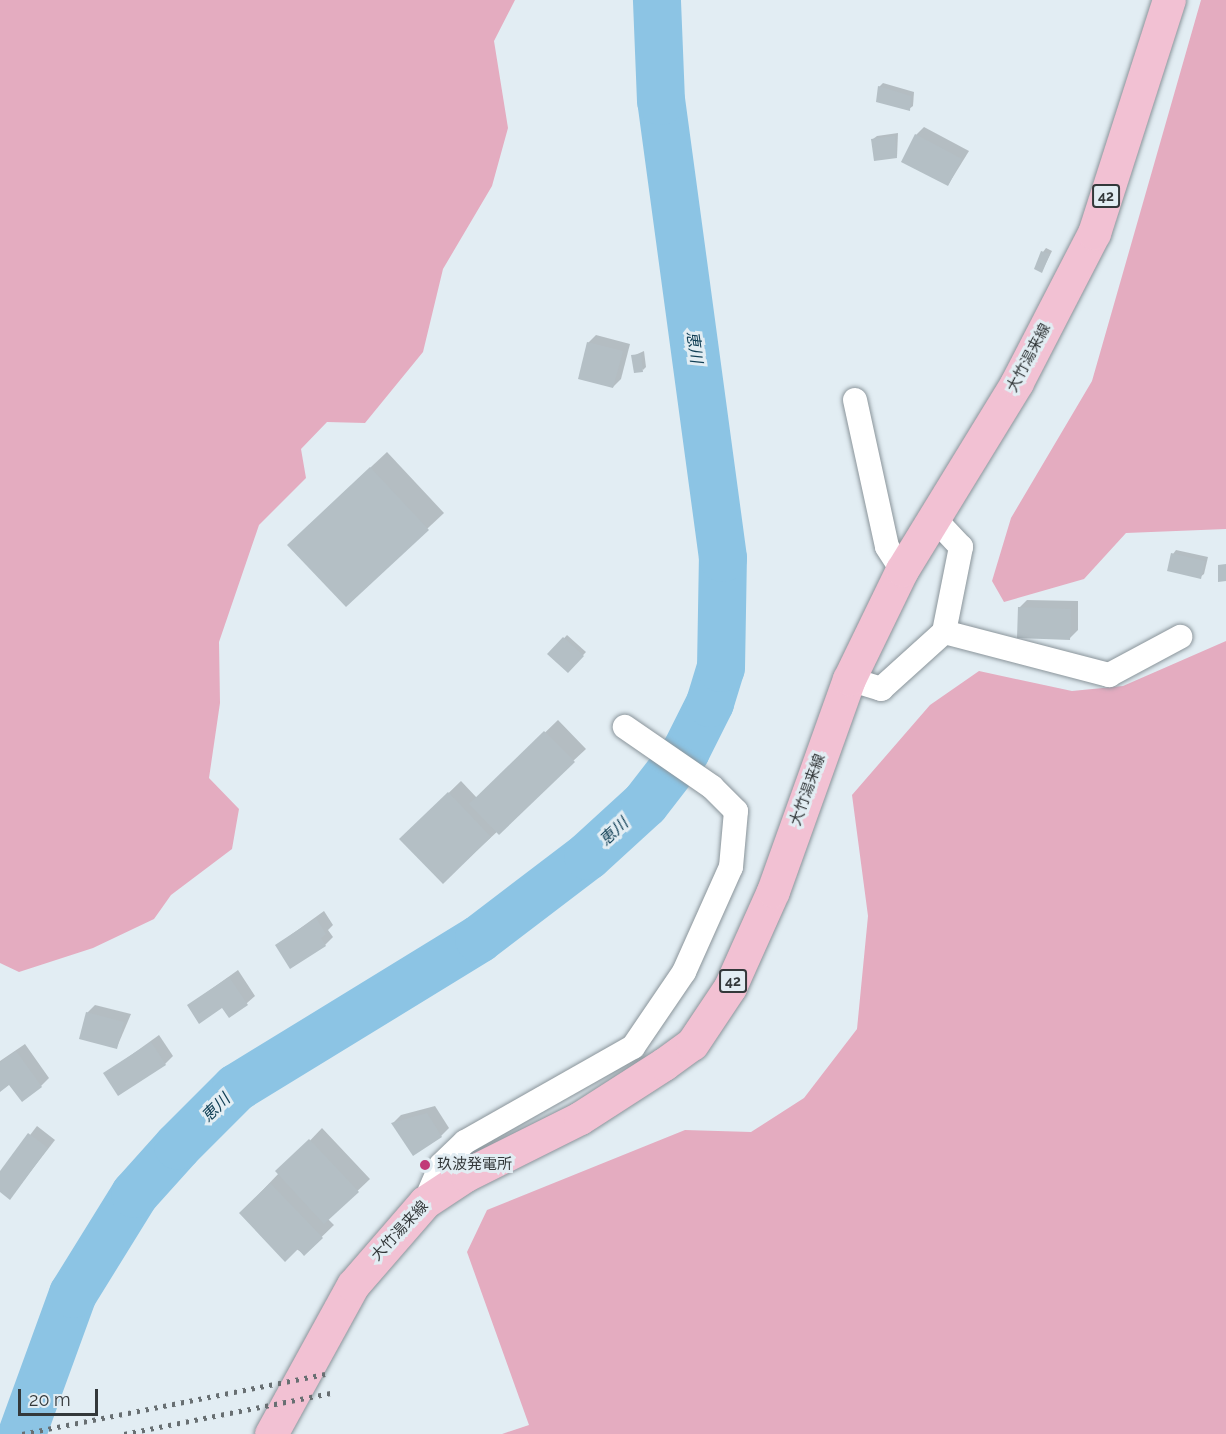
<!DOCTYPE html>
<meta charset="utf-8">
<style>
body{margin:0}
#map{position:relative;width:1226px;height:1434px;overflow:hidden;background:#e2edf3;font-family:Raleway,"Noto Sans JP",sans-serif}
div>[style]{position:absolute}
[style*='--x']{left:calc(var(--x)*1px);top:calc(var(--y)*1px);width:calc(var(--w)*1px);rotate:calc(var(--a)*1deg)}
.green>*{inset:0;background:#e4acc0}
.shadow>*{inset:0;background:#0003}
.river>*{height:48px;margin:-24px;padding:0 24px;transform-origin:24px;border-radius:24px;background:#8cc4e4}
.building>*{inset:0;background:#b4bfc5}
.roads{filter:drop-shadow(0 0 2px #8a949a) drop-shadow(0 0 2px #8a949a)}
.minor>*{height:24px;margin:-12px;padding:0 12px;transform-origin:12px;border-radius:12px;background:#fff}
.primary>*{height:33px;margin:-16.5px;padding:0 16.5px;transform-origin:16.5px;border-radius:16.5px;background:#f2c1d3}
.rail>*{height:4.5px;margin-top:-2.25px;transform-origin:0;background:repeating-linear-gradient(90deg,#686f72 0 3px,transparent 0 9px)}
.dots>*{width:16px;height:16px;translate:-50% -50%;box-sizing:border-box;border:3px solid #e2edf3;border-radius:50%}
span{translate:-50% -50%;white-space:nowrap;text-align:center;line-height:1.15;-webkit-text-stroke:6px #e2edf3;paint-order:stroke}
.shield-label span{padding:2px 4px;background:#e2edf3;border:2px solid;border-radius:4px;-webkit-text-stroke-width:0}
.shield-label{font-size:14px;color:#33383a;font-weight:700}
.street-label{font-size:15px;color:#33383a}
.poi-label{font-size:15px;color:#33383a}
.left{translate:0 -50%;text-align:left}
.water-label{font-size:16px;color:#124056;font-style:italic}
.scale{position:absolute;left:18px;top:1389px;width:80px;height:27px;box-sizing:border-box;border:3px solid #33383a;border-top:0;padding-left:8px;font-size:18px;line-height:21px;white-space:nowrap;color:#33383a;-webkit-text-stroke:4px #e2edf3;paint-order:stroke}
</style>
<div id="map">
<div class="green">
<div style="clip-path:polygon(0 0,515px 0,494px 41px,508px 128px,492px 186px,443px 269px,423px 352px,365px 423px,327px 422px,301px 449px,306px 478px,259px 525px,219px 642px,220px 703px,209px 778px,239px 809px,232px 849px,171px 895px,154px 919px,93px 948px,19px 972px,0 963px)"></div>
<div style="clip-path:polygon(1201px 0,1226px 0,1226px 529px,1126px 533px,1084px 579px,1004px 602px,992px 581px,1011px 518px,1092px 381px)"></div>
<div style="clip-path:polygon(1226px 641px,1226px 1434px,502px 1434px,529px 1425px,467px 1252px,487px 1210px,685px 1130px,751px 1132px,804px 1098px,857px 1029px,868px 916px,852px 795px,930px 705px,979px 671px,1072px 691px,1123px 686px)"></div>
</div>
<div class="shadow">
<div style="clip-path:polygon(883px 83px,914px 92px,913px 106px,909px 109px,879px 87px)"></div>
<div style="clip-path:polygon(924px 127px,969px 151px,948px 185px,916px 135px)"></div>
<div style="clip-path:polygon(898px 133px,897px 157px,873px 139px,877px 136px)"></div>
<div style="clip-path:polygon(1046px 248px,1052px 251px,1042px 271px,1043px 252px)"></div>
<div style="clip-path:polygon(596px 335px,630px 344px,621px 379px,613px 387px,588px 343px)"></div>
<div style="clip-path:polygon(644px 351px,646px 367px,643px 370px,633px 356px)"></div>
<div style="clip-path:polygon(387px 452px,444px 513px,346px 605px,305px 529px)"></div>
<div style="clip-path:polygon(1176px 550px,1208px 557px,1204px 574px,1200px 577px,1173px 554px)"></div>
<div style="clip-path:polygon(1027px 600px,1078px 601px,1078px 630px,1070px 638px,1019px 608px)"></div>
<div style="clip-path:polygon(567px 635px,586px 652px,568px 671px,550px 654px)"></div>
<div style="clip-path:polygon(558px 720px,586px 749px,443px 882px,401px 839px,461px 781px,477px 798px)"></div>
<div style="clip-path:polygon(324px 911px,333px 925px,328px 930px,333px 937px,325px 945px,277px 945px)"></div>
<div style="clip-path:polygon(238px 970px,255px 996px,247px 1003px,229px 1016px,223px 1006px,189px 1005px)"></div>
<div style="clip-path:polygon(95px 1005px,131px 1014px,117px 1047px,87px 1013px)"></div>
<div style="clip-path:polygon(159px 1035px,173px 1056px,165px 1064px,105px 1074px)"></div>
<div style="clip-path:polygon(25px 1044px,49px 1078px,41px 1086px,10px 1083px,0 1090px,0 1061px)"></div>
<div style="clip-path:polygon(435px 1106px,449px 1128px,441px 1136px,393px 1123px,401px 1115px)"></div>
<div style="clip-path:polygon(37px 1126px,55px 1140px,10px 1198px,0 1190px,0 1174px)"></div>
<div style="clip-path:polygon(322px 1128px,370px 1179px,328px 1219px,334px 1225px,304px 1254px,241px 1213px)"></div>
</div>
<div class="river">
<div style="--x:22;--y:1434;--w:149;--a:-70"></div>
<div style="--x:73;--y:1294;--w:118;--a:-58.2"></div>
<div style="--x:135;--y:1194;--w:64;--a:-48.1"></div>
<div style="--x:178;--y:1146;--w:82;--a:-45"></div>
<div style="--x:236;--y:1088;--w:285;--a:-31.5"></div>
<div style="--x:479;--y:939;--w:137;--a:-37.3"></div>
<div style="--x:588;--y:856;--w:77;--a:-42.4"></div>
<div style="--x:645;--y:804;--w:67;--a:-52.3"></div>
<div style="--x:686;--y:751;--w:54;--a:-63.4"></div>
<div style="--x:710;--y:703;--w:37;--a:-73"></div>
<div style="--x:721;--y:668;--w:110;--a:-89"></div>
<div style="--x:723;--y:558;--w:461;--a:-97.7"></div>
<div style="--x:661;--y:101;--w:101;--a:-92.3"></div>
</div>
<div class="building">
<div style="clip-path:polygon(878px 86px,911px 96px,910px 111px,876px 102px)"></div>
<div style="clip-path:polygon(915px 134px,962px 159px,948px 186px,901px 162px)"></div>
<div style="clip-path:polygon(895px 136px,897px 158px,874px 161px,871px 139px)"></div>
<div style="clip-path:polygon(1041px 251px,1050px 254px,1042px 273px,1034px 269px)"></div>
<div style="clip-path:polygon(587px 342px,623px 351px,613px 388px,578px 379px)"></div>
<div style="clip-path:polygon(641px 354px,643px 372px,634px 373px,631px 355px)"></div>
<div style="clip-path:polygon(370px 467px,429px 530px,346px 607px,287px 545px)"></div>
<div style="clip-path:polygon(1171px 553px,1205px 561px,1201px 579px,1167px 571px)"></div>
<div style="clip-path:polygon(1226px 564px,1226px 581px,1218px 582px,1218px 565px)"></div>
<div style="clip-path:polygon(1018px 607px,1071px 609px,1070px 640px,1017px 638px)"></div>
<div style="clip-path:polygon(563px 637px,584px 656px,568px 673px,547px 654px)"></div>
<div style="clip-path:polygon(544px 731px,575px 762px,499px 835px,469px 804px)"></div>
<div style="clip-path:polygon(448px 792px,491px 837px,443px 884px,399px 839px)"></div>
<div style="clip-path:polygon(316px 918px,326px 934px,321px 938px,326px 946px,290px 969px,275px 945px)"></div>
<div style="clip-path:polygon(229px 977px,248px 1005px,229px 1018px,222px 1008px,199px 1024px,187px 1005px)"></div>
<div style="clip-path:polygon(86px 1012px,124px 1022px,117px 1049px,79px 1039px)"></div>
<div style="clip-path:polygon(151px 1042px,166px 1065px,118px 1096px,103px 1073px)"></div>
<div style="clip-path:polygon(16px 1051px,42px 1087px,22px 1102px,9px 1085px,0 1092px,0 1062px)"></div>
<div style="clip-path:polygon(427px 1113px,442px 1137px,413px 1156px,391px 1123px)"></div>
<div style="clip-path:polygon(28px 1133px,48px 1148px,10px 1200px,0 1192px,0 1171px)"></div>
<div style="clip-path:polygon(309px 1139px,359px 1192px,324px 1224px,275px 1171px)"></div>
<div style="clip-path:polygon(270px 1183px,323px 1238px,304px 1256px,298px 1249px,285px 1262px,239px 1213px)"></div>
</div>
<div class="roads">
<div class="minor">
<div style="--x:855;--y:400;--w:150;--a:77.7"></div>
<div style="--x:887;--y:547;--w:27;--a:57"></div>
<div style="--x:944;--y:632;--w:171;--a:14.6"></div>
<div style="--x:1109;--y:675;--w:81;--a:-28.2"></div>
<div style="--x:849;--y:679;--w:34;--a:17"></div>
<div style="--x:881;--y:689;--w:85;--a:-42.1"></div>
<div style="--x:944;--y:632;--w:87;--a:-78.7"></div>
<div style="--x:961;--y:547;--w:42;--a:-133.1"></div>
<div style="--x:425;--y:1202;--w:40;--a:-66.6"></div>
<div style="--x:441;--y:1165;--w:33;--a:-44"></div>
<div style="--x:465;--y:1142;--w:193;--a:-29.5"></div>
<div style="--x:633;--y:1047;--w:91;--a:-55.8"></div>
<div style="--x:684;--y:972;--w:115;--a:-65.9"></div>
<div style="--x:731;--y:867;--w:56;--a:-84.9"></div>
<div style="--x:736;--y:811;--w:34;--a:-135"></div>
<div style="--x:712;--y:787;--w:106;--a:-145.4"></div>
</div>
<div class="primary">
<div style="--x:271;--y:1434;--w:170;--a:-61.2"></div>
<div style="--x:353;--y:1285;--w:110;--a:-49.1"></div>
<div style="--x:425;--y:1202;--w:49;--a:-33.4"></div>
<div style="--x:466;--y:1175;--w:127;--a:-26.6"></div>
<div style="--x:580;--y:1118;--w:100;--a:-32.7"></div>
<div style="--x:664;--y:1064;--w:34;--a:-36"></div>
<div style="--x:692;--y:1044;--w:69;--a:-56.3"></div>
<div style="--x:730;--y:987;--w:105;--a:-65.9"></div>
<div style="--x:773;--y:891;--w:225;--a:-70.3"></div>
<div style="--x:849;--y:679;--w:121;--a:-64.1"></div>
<div style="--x:902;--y:570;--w:220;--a:-58.5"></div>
<div style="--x:1017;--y:382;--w:168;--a:-62.7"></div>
<div style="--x:1094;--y:233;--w:245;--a:-72.2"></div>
</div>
</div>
<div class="rail">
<div style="--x:22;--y:1434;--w:309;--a:-11.2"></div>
<div style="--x:124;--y:1434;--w:212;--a:-11.2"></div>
</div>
<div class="dots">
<div style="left:425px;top:1165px;background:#c13978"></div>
</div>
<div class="shield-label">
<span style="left:1106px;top:196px">42</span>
<span style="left:733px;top:981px">42</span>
</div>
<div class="street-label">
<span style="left:1029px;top:358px;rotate:-62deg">大竹湯来線</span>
<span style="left:808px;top:790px;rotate:-70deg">大竹湯来線</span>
<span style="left:400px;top:1231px;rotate:-47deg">大竹湯来線</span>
</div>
<div class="poi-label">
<span class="left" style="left:437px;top:1165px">玖波発電所</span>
</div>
<div class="water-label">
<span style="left:694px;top:347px;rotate:82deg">恵川</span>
<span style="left:614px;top:832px;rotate:-43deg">恵川</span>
<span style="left:216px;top:1108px;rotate:-45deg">恵川</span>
</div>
<div class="scale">20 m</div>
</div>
